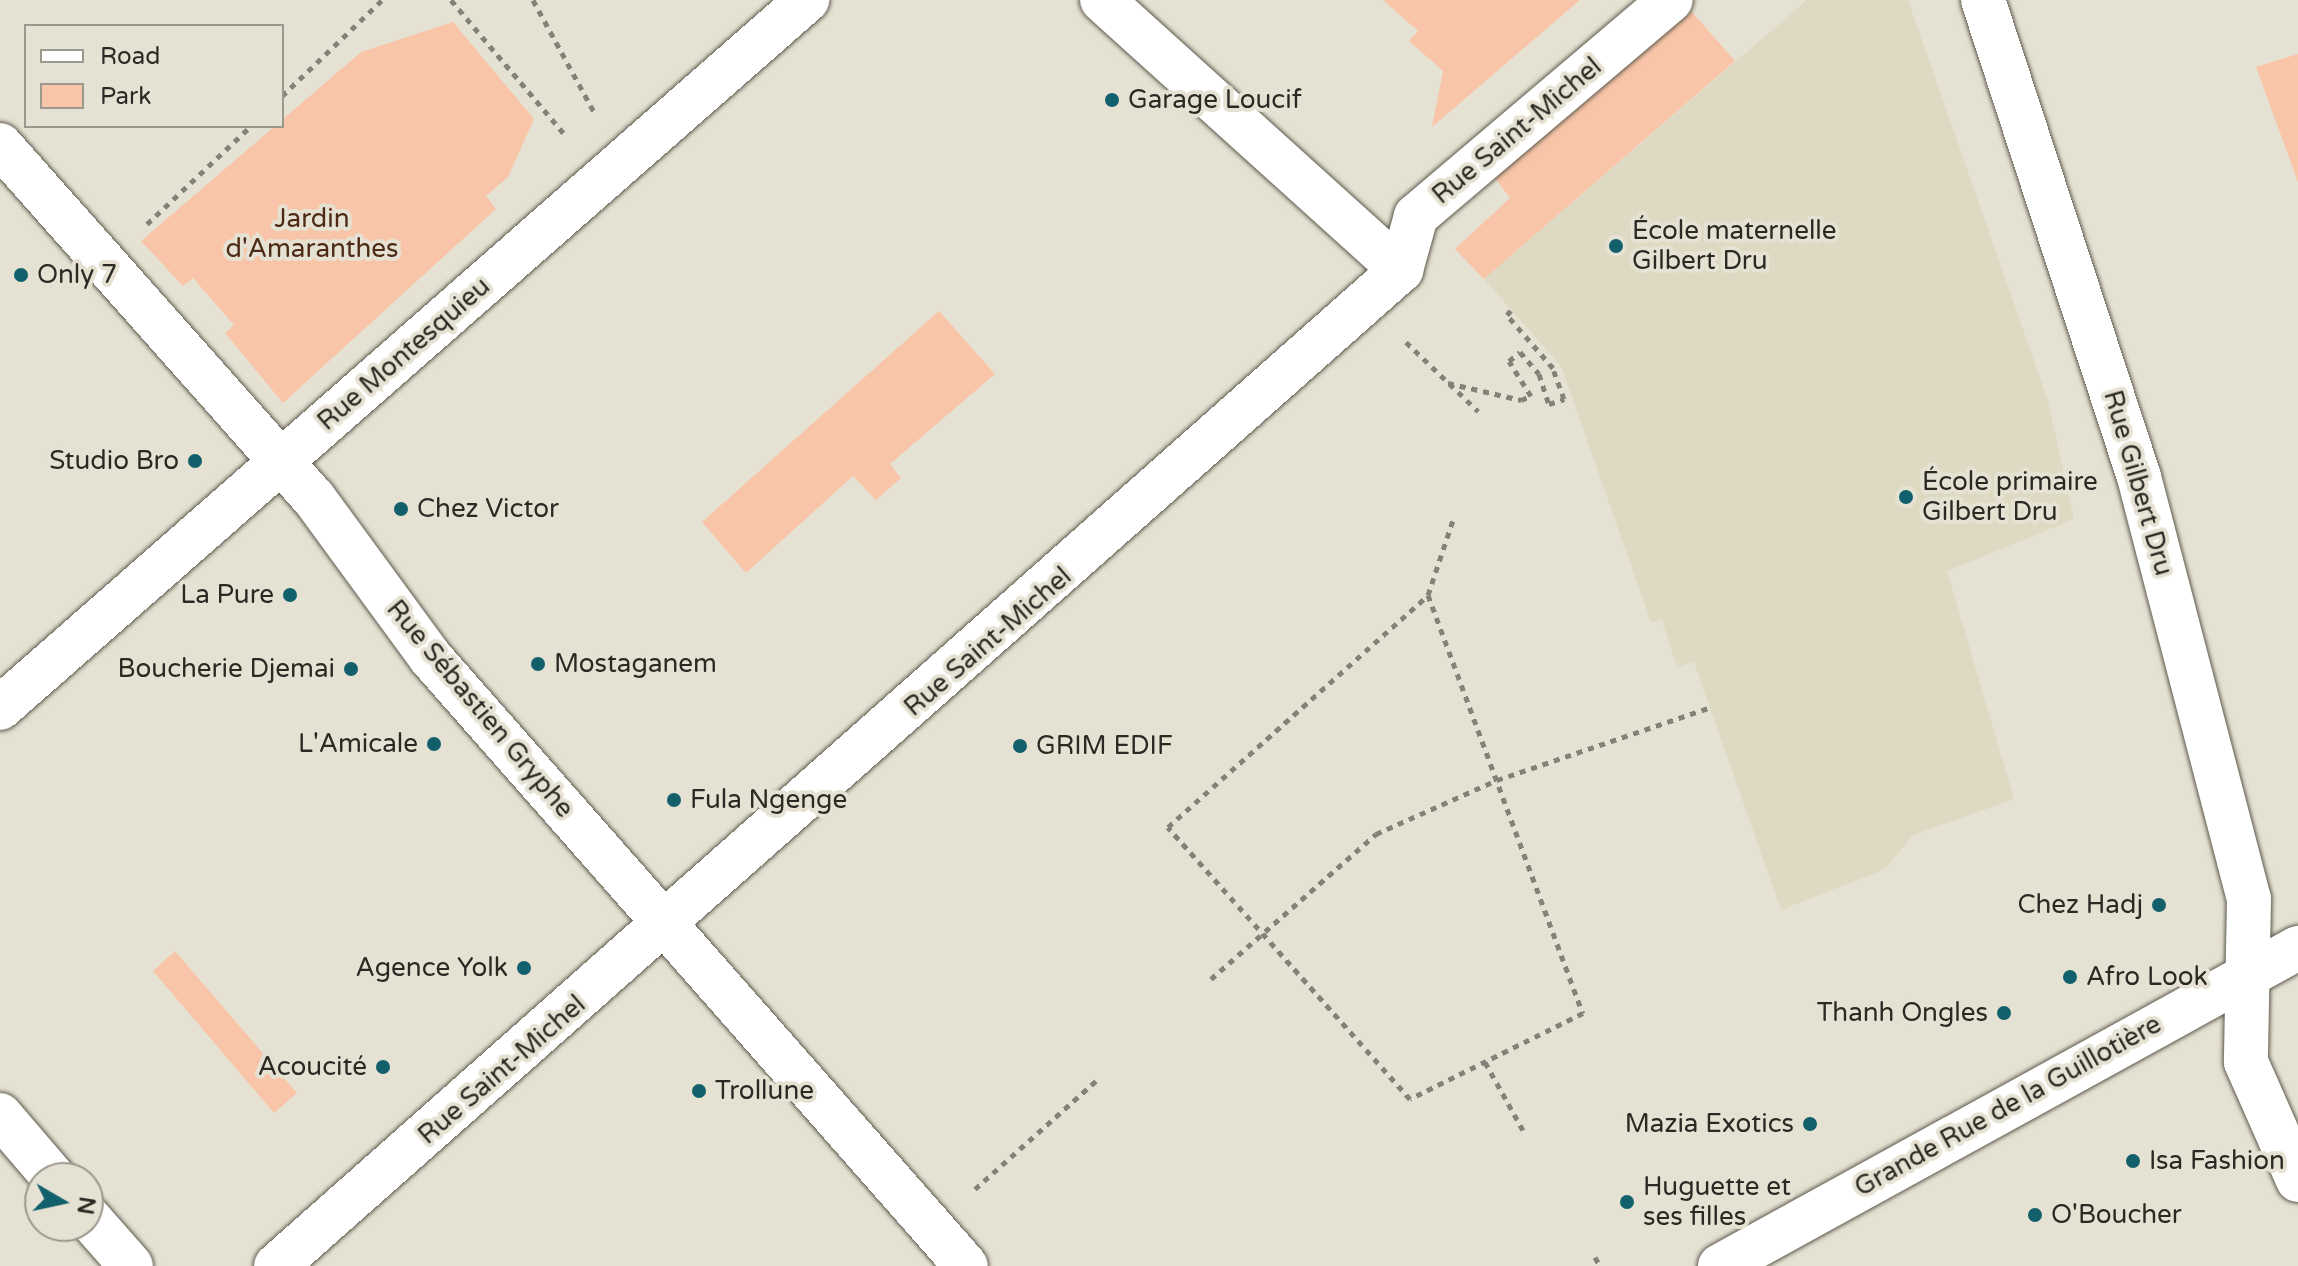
<!DOCTYPE html>
<meta charset="utf-8">
<style>
body{margin:0}
#map{position:relative;width:2298px;height:1266px;overflow:hidden;background:#e6e2d3;font-family:"Varela Round",sans-serif}
div>[style]{position:absolute}
[style*='--x']{left:calc(var(--x)*1px);top:calc(var(--y)*1px);width:calc(var(--w)*1px);rotate:calc(var(--a)*1deg)}
.built>*{inset:0;background:#ded9c2}
.green>*{inset:0;background:#f9c5a8}
.path>*{height:5px;margin-top:-2.5px;transform-origin:0;background:repeating-linear-gradient(90deg,#848278 0 6px,transparent 0 12px)}
.roads{filter:drop-shadow(0 0 2px #5d5a4d) drop-shadow(0 0 2px #5d5a4d)}
.pedestrian>*{height:44px;margin:-22px;padding:0 22px;transform-origin:22px;border-radius:22px;background:#fff}
.minor>*{height:44px;margin:-22px;padding:0 22px;transform-origin:22px;border-radius:22px;background:#fff}
.secondary>*{height:44px;margin:-22px;padding:0 22px;transform-origin:22px;border-radius:22px;background:#fff}
.dots>*{width:22px;height:22px;translate:-50% -50%;box-sizing:border-box;border:4px solid #e6e2d3;border-radius:50%}
span{translate:-50% -50%;white-space:nowrap;text-align:center;line-height:1.15;-webkit-text-stroke:8px #e6e2d3;paint-order:stroke}
.poi-label{font-size:26px;color:#2a2923}
.left{translate:0 -50%;text-align:left}
.right{translate:-100% -50%;text-align:right}
.street-label{font-size:26px;color:#2a2923}
.park-label{font-size:26px;color:#4d2a16}
.legend{position:absolute;left:24px;top:24px;width:260px;height:104px;box-sizing:border-box;background:#e6e2d3;border:2px solid #9b988d;margin:0;padding:10px 14px;list-style:none;font-size:24px;color:#2a2923}
.legend li{display:flex;align-items:center;gap:16px;height:40px}
.legend b{width:40px;border:2px solid #9b988d}
.north{position:absolute;left:24px;top:1162px;width:80px;height:80px;box-sizing:border-box;background:#e6e2d3;border:2px solid #9b988d;border-radius:50%;rotate:99deg;font-size:22px;font-weight:700;line-height:32px;text-align:center;color:#2a2923}
.north::after{content:'';display:block;margin:auto;width:28px;height:36px;background:#12606b;clip-path:polygon(50% 0,100% 100%,50% 72%,0 100%)}
</style>
<div id="map">
<div class="built">
<div style="clip-path:polygon(1807px 0,1908px 0,2048px 401px,2074px 519px,1947px 571px,2014px 799px,1913px 835px,1885px 869px,1781px 910px,1694px 662px,1677px 667px,1662px 620px,1651px 622px,1561px 366px,1484px 279px)"></div>
</div>
<div class="green">
<div style="clip-path:polygon(1383px 0,1580px 0,1432px 127px,1443px 71px,1409px 41px,1418px 31px)"></div>
<div style="clip-path:polygon(1685px 4px,1735px 61px,1484px 279px,1455px 249px,1510px 198px,1489px 170px)"></div>
<div style="clip-path:polygon(453px 22px,534px 119px,508px 177px,486px 196px,496px 209px,283px 403px,225px 333px,234px 325px,193px 278px,183px 286px,141px 241px,361px 52px)"></div>
<div style="clip-path:polygon(2298px 54px,2298px 182px,2256px 67px)"></div>
<div style="clip-path:polygon(939px 311px,995px 374px,890px 464px,901px 478px,876px 500px,853px 476px,746px 573px,702px 522px)"></div>
<div style="clip-path:polygon(175px 951px,297px 1093px,274px 1113px,153px 971px)"></div>
</div>
<div class="path">
<div style="--x:451;--y:0;--w:178;--a:49.8"></div>
<div style="--x:533;--y:0;--w:128;--a:61.4"></div>
<div style="--x:282;--y:96;--w:139;--a:-43.8"></div>
<div style="--x:147;--y:224;--w:143;--a:-43.3"></div>
<div style="--x:1406;--y:342;--w:100;--a:43.8"></div>
<div style="--x:1448;--y:383;--w:75;--a:13.1"></div>
<div style="--x:1521;--y:400;--w:11;--a:-22"></div>
<div style="--x:1531;--y:396;--w:41;--a:-122.2"></div>
<div style="--x:1509;--y:361;--w:14;--a:-39"></div>
<div style="--x:1520;--y:352;--w:29;--a:49"></div>
<div style="--x:1539;--y:374;--w:32;--a:72"></div>
<div style="--x:1549;--y:404;--w:16;--a:-18"></div>
<div style="--x:1564;--y:399;--w:33;--a:-110"></div>
<div style="--x:1553;--y:368;--w:70;--a:-131"></div>
<div style="--x:1507;--y:315;--w:6;--a:-51"></div>
<div style="--x:1428;--y:595;--w:446;--a:69.7"></div>
<div style="--x:1583;--y:1013;--w:193;--a:153.6"></div>
<div style="--x:1410;--y:1099;--w:364;--a:-131.7"></div>
<div style="--x:1168;--y:827;--w:348;--a:-41.7"></div>
<div style="--x:1428;--y:595;--w:82;--a:-71.6"></div>
<div style="--x:1211;--y:979;--w:220;--a:-41.3"></div>
<div style="--x:1376;--y:834;--w:133;--a:-24.1"></div>
<div style="--x:1497;--y:780;--w:226;--a:-18.8"></div>
<div style="--x:1485;--y:1062;--w:80;--a:60.9"></div>
<div style="--x:975;--y:1189;--w:166;--a:-41.8"></div>
<div style="--x:1595;--y:1257;--w:10;--a:61"></div>
</div>
<div class="roads">
<div class="pedestrian">
<div style="--x:1401;--y:270;--w:56;--a:-74.5"></div>
<div style="--x:1416;--y:216;--w:334;--a:-40.3"></div>
</div>
<div class="minor">
<div style="--x:1983;--y:0;--w:502;--a:71.89"></div>
<div style="--x:2139;--y:477;--w:436;--a:75.4"></div>
<div style="--x:2249;--y:899;--w:163;--a:91.1"></div>
<div style="--x:2246;--y:1062;--w:129;--a:66.2"></div>
<div style="--x:0;--y:145;--w:471;--a:48.4"></div>
<div style="--x:313;--y:497;--w:198;--a:53.8"></div>
<div style="--x:430;--y:657;--w:811;--a:48.65"></div>
<div style="--x:0;--y:708;--w:1074;--a:-41.26"></div>
<div style="--x:0;--y:1115;--w:83;--a:49.4"></div>
<div style="--x:88;--y:1217;--w:65;--a:48.7"></div>
<div style="--x:276;--y:1266;--w:1503;--a:-41.52"></div>
<div style="--x:1401;--y:270;--w:403;--a:-137.9"></div>
</div>
<div class="secondary">
<div style="--x:1720;--y:1266;--w:660;--a:-28.82"></div>
</div>
</div>
<div class="dots">
<div style="left:1112px;top:100px;background:#12606b"></div>
<div style="left:1616px;top:246px;background:#12606b"></div>
<div style="left:21px;top:275px;background:#12606b"></div>
<div style="left:195px;top:461px;background:#12606b"></div>
<div style="left:1906px;top:497px;background:#12606b"></div>
<div style="left:401px;top:509px;background:#12606b"></div>
<div style="left:290px;top:595px;background:#12606b"></div>
<div style="left:538px;top:664px;background:#12606b"></div>
<div style="left:351px;top:669px;background:#12606b"></div>
<div style="left:434px;top:744px;background:#12606b"></div>
<div style="left:1020px;top:746px;background:#12606b"></div>
<div style="left:674px;top:800px;background:#12606b"></div>
<div style="left:2159px;top:905px;background:#12606b"></div>
<div style="left:524px;top:968px;background:#12606b"></div>
<div style="left:2070px;top:977px;background:#12606b"></div>
<div style="left:2004px;top:1013px;background:#12606b"></div>
<div style="left:383px;top:1067px;background:#12606b"></div>
<div style="left:699px;top:1091px;background:#12606b"></div>
<div style="left:1810px;top:1124px;background:#12606b"></div>
<div style="left:2133px;top:1161px;background:#12606b"></div>
<div style="left:1627px;top:1202px;background:#12606b"></div>
<div style="left:2035px;top:1215px;background:#12606b"></div>
</div>
<div class="poi-label">
<span class="left" style="left:1128px;top:100px">Garage Loucif</span>
<span class="left" style="left:1632px;top:246px">École maternelle<br>Gilbert Dru</span>
<span class="left" style="left:37px;top:275px">Only 7</span>
<span class="right" style="left:179px;top:461px">Studio Bro</span>
<span class="left" style="left:1922px;top:497px">École primaire<br>Gilbert Dru</span>
<span class="left" style="left:417px;top:509px">Chez Victor</span>
<span class="right" style="left:274px;top:595px">La Pure</span>
<span class="left" style="left:554px;top:664px">Mostaganem</span>
<span class="right" style="left:335px;top:669px">Boucherie Djemai</span>
<span class="right" style="left:418px;top:744px">L'Amicale</span>
<span class="left" style="left:1036px;top:746px">GRIM EDIF</span>
<span class="left" style="left:690px;top:800px">Fula Ngenge</span>
<span class="right" style="left:2143px;top:905px">Chez Hadj</span>
<span class="right" style="left:508px;top:968px">Agence Yolk</span>
<span class="left" style="left:2086px;top:977px">Afro Look</span>
<span class="right" style="left:1988px;top:1013px">Thanh Ongles</span>
<span class="right" style="left:367px;top:1067px">Acoucité</span>
<span class="left" style="left:715px;top:1091px">Trollune</span>
<span class="right" style="left:1794px;top:1124px">Mazia Exotics</span>
<span class="left" style="left:2149px;top:1161px">Isa Fashion</span>
<span class="left" style="left:1643px;top:1202px">Huguette et<br>ses filles</span>
<span class="left" style="left:2051px;top:1215px">O'Boucher</span>
</div>
<div class="street-label">
<span style="left:1517px;top:131px;rotate:-40deg">Rue Saint-Michel</span>
<span style="left:404px;top:354px;rotate:-41deg">Rue Montesquieu</span>
<span style="left:2138px;top:483px;rotate:74deg">Rue Gilbert Dru</span>
<span style="left:988px;top:642px;rotate:-41deg">Rue Saint-Michel</span>
<span style="left:480px;top:709px;rotate:50deg">Rue Sébastien Gryphe</span>
<span style="left:502px;top:1070px;rotate:-41deg">Rue Saint-Michel</span>
<span style="left:2008px;top:1106px;rotate:-29deg">Grande Rue de la Guillotière</span>
</div>
<div class="park-label">
<span style="left:312px;top:234px">Jardin<br>d'Amaranthes</span>
</div>
<ul class="legend">
<li><b style="height:10px;background:#fff"></b>Road</li>
<li><b style="height:22px;background:#f9c5a8"></b>Park</li>
</ul>
<div class="north">N</div>
</div>
